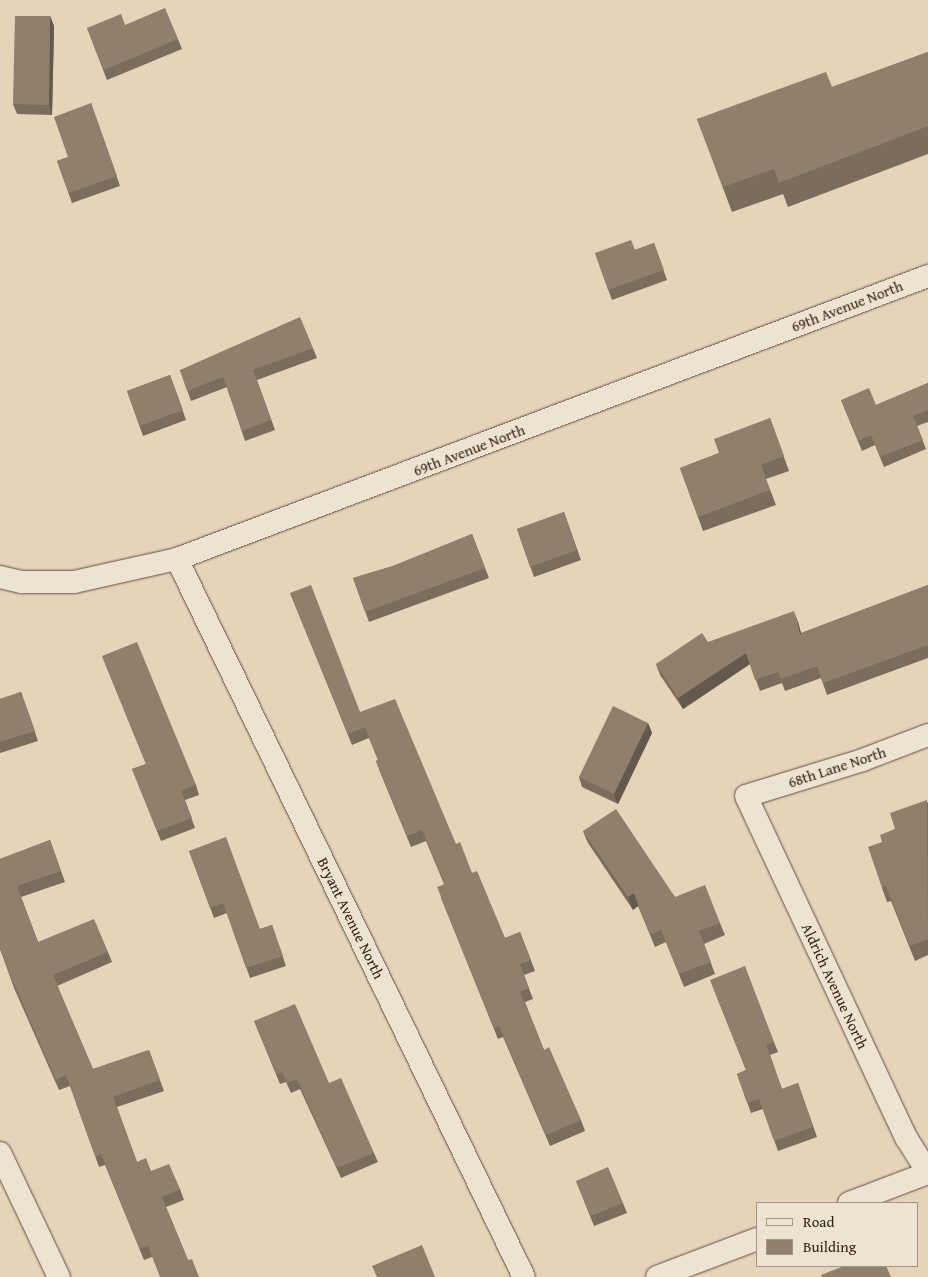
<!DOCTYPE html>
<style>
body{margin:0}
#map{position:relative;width:928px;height:1277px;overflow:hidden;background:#e5d3ba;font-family:"Gentium Book Plus",serif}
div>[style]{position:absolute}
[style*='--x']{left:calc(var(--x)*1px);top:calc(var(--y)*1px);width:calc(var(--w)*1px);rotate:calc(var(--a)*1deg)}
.roads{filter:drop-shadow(0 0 1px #5f4f40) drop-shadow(0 0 1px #5f4f40)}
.street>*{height:22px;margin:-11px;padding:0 11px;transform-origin:11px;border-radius:11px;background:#eee2d2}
.wall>*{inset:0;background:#7b6d5d}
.shaded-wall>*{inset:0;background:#64594c}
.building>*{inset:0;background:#8f7f6c}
span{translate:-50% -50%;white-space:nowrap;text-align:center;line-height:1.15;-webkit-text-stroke:4px #eee2d2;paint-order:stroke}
.street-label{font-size:15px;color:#322317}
.legend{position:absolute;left:756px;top:1202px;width:162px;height:65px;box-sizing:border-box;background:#eee2d2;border:1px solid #a39687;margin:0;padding:6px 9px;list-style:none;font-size:15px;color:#322317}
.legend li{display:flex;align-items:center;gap:10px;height:25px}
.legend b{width:25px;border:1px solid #a39687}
</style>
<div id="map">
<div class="roads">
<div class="street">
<div style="--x:177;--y:559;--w:797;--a:64.21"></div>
<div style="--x:0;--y:577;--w:23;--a:13"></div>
<div style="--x:22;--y:582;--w:52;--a:0"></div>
<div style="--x:74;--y:582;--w:106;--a:-12.6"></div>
<div style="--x:177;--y:559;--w:803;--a:-20.65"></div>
<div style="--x:928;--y:735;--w:70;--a:159"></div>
<div style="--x:863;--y:760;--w:122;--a:162.9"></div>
<div style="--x:746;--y:796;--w:379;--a:64.9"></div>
<div style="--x:907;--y:1139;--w:40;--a:58"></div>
<div style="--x:0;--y:1153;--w:137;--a:64.6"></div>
<div style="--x:849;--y:1203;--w:85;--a:-20.8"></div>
<div style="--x:657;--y:1277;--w:107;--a:-20.8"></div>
</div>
</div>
<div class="wall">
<div style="clip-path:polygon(50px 16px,54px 26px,52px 115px,17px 114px,13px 104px)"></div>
<div style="clip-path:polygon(125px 25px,178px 39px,182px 49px,107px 80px,87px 28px)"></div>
<div style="clip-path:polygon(928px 52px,928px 154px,788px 207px,783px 194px,732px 212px,697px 119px,832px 87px)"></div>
<div style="clip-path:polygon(91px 103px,120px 186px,72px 203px,57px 161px,68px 157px)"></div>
<div style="clip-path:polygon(654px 243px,667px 280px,612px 300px,595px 253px,635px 250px)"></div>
<div style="clip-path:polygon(313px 348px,317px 358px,257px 380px,275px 430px,245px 441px,227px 387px,191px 401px,180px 370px)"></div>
<div style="clip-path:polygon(170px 375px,186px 420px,143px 436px,127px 391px)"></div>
<div style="clip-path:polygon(928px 383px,928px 422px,917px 426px,926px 449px,884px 467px,875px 445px,862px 451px,841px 400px,876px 405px)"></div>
<div style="clip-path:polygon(770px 418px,789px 471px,766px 479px,776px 505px,703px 531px,680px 468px,719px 453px)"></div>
<div style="clip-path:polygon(564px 512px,581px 560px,534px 577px,517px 529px)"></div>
<div style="clip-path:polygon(472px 534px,489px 578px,369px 622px,353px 578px,393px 566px)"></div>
<div style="clip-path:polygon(928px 585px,928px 658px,827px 695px,821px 678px,785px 691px,782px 683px,760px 691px,750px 664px,683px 709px,660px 675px,656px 664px,708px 642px,798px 622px,801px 633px)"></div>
<div style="clip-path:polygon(290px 593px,360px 712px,456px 844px,472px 873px,505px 938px,520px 932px,535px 971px,524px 975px,533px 999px,525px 1002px,544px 1050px,581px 1120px,585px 1131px,550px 1146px,503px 1037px,498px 1039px,441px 898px,444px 884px,426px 841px,411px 847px,380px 772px,376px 761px,378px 760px,369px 738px,352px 745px)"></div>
<div style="clip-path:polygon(102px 656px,196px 785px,199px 795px,185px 800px,195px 828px,161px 841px,132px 769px,146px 764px)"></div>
<div style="clip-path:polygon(21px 692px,38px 741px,0 753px,0 699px)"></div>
<div style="clip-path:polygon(648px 723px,652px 733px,618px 804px,582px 787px,579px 777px)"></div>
<div style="clip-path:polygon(928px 802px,928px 955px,915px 961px,891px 901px,887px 902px,882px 888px,882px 842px,895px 829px)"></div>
<div style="clip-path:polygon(583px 831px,675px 897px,720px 923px,725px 935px,704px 944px,715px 974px,684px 987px,666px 942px,655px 947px,638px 906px,633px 910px,588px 843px)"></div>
<div style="clip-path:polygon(50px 840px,65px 882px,21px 897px,38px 942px,108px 952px,112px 962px,57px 986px,93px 1069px,149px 1050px,164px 1091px,117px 1107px,137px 1162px,180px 1189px,184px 1200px,166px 1207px,188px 1260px,199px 1277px,152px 1257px,144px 1260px,105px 1165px,99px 1167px,70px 1086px,59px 1090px,14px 988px,0 949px,0 859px)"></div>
<div style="clip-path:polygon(189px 851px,260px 929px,272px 925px,286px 966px,250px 978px,227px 913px,214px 918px)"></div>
<div style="clip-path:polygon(714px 990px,774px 1042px,778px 1052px,770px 1055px,782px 1089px,798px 1083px,817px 1137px,778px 1151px,763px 1109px,751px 1113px,737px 1074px,746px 1070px)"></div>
<div style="clip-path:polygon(254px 1021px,329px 1083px,374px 1153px,378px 1162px,341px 1178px,300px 1089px,291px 1093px,286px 1082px,280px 1084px)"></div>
<div style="clip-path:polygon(576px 1181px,623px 1203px,627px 1213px,594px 1226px)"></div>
</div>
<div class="shaded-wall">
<div style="clip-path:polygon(50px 16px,54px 26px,52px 115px,49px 105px)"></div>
<div style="clip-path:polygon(794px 611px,798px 622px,804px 645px,800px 634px)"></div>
<div style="clip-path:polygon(746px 653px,750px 664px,683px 709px,678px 698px)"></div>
<div style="clip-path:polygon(648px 723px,652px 733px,618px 804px,614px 794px)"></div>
<div style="clip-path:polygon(634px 893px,638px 906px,633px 910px,628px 897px)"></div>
</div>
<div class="building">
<div style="clip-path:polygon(165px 8px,178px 39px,104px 70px,87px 28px,121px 14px,125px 25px)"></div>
<div style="clip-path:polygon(15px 16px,50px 16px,49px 105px,13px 104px)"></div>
<div style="clip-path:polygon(928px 52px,928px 126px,779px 183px,774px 169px,723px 187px,697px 119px,826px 72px,832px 87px)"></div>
<div style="clip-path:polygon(91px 103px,117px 176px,69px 193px,57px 161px,68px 157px,54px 117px)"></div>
<div style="clip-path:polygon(631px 240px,635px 250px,654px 243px,664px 270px,608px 290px,595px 253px)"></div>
<div style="clip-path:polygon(300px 317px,313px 348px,253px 370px,271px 420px,242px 431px,223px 377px,187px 391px,180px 370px)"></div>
<div style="clip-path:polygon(170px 375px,183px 410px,140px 426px,127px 391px)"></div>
<div style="clip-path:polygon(928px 383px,928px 410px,913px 416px,923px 440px,880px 457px,871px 435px,858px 441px,841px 400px,869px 388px,876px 405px)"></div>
<div style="clip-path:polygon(770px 418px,784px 456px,761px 465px,770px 490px,698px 517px,680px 468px,719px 453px,714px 439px)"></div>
<div style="clip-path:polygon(564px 512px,577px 550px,530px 567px,517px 529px)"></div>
<div style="clip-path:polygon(472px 534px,485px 568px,365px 612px,353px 578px,393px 566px)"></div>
<div style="clip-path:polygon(311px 585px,360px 712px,395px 699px,456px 844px,460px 842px,472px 873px,477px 871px,505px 938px,520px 932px,531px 960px,520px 964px,529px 988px,520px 992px,544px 1050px,549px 1047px,581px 1120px,546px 1135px,499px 1026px,494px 1028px,437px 887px,445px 884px,422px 830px,407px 836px,376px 761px,379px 760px,365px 727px,348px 734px,290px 593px)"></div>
<div style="clip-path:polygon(928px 585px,928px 645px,823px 683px,817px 666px,781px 679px,778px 672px,755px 680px,746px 653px,678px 698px,656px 664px,702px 633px,708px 642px,794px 611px,800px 634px)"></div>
<div style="clip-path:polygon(137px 642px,196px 785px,181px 791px,192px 818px,157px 831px,132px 769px,146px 764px,102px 656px)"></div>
<div style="clip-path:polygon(21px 692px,35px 731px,0 742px,0 699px)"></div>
<div style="clip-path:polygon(613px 706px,648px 723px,614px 794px,579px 777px)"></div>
<div style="clip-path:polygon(927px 800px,928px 939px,910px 946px,886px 886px,882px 888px,868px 847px,882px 842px,880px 835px,895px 829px,890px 813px)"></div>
<div style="clip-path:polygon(616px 809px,675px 897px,705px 885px,720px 923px,699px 931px,711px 962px,679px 974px,661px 930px,650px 935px,634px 893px,628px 897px,583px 831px)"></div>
<div style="clip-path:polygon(226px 837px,260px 929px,272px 925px,283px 956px,246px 968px,223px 903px,210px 908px,189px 851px)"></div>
<div style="clip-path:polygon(50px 840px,61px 871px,17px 886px,38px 942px,94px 919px,108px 952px,53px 975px,93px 1069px,149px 1050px,160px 1080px,113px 1097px,137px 1162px,146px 1158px,151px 1171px,169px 1164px,180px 1189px,162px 1197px,188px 1260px,192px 1259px,199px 1277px,160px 1277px,148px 1246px,140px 1249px,101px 1154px,95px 1156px,66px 1075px,56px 1080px,11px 977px,0 949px,0 859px)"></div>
<div style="clip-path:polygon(745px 966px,774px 1042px,766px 1045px,782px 1089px,798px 1083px,813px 1127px,774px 1141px,759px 1099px,747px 1103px,737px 1074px,746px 1070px,710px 980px)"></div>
<div style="clip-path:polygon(295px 1004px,329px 1083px,341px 1078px,374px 1153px,337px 1168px,297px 1079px,287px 1083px,282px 1072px,277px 1074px,254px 1021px)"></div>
<div style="clip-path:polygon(608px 1167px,623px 1203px,591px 1216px,576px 1181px)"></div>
<div style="clip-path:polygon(422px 1245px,435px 1277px,377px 1277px,372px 1266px)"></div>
<div style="clip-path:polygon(844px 1266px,886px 1266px,891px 1277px,822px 1277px,821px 1275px)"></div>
</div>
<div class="street-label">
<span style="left:847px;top:306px;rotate:-21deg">69th Avenue North</span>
<span style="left:469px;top:450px;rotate:-21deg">69th Avenue North</span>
<span style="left:837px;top:767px;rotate:-18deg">68th Lane North</span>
<span style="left:351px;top:918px;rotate:64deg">Bryant Avenue North</span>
<span style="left:835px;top:986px;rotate:65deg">Aldrich Avenue North</span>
</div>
<ul class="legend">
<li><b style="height:6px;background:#eee2d2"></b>Road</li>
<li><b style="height:14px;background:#8f7f6c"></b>Building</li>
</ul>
</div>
